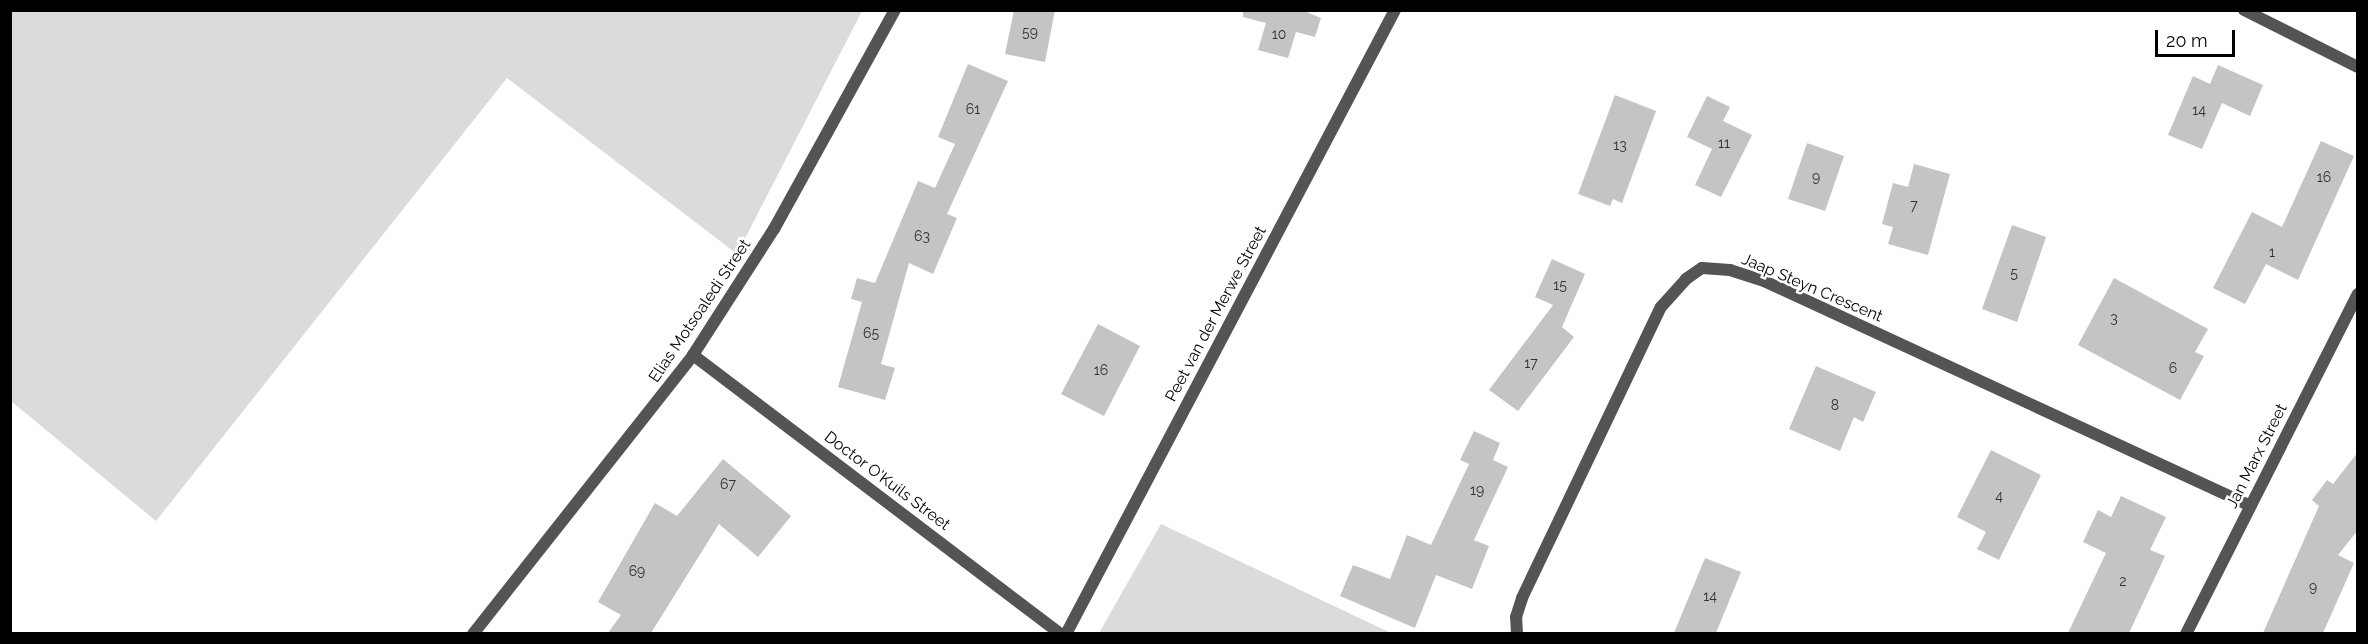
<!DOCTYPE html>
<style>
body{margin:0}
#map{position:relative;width:2368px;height:644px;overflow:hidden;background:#fff;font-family:Raleway,sans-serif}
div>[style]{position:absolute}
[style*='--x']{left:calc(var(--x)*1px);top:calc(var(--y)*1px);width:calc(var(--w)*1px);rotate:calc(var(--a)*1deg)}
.green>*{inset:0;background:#dbdbdb}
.building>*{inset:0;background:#c4c4c4}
.minor>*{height:12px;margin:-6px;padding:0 6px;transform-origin:6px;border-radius:6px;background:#545454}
.tertiary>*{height:12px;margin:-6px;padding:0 6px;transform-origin:6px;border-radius:6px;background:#545454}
span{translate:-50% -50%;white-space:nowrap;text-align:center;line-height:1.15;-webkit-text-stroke:5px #fff;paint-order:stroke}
.number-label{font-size:14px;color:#313131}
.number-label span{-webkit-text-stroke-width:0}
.street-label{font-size:16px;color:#000}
.frame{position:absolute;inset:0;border:12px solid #000;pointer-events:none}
.scale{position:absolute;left:2155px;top:30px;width:80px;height:27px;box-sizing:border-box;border:3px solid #000;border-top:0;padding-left:8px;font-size:18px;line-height:21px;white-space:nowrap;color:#000;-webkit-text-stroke:4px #fff;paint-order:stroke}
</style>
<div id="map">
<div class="green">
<div style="clip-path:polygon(10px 11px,11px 10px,862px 11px,737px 254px,507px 78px,156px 521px,11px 401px)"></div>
<div style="clip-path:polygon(1161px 524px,1391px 633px,1099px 633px)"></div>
</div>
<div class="building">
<div style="clip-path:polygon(1014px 10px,1055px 10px,1045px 62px,1005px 54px)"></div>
<div style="clip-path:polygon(1243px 10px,1302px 10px,1321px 18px,1315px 37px,1296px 32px,1288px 58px,1258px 50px,1266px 23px,1243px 17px)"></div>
<div style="clip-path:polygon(968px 64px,1008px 81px,947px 214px,957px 218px,933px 274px,909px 263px,881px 364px,895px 368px,885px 400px,838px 387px,862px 302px,851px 299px,857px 278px,875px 283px,918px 181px,935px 188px,955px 144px,938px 137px)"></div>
<div style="clip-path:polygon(2218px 65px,2263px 85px,2250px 116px,2222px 103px,2202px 149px,2168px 135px,2193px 76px,2210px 84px)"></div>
<div style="clip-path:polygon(1615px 95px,1656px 111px,1622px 203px,1613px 199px,1610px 206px,1578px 194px)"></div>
<div style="clip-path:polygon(1707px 96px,1730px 107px,1723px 121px,1752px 135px,1721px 197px,1695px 185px,1712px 149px,1687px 137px)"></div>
<div style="clip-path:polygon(2321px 141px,2354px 156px,2298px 280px,2266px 264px,2245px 304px,2213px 288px,2252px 212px,2282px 227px)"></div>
<div style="clip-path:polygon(1807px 143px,1844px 156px,1825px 211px,1788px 199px)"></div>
<div style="clip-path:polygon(1914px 164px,1950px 174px,1928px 255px,1888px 244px,1893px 227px,1882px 224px,1893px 183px,1908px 187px)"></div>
<div style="clip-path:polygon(2012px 225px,2046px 237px,2017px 322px,1982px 309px)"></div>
<div style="clip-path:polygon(1552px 259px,1585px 274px,1562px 327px,1574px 337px,1518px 411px,1489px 390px,1553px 305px,1535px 297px)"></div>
<div style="clip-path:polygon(2114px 278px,2208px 329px,2195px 352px,2204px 356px,2180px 400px,2078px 345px)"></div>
<div style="clip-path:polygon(1098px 324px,1140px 346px,1104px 416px,1061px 394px)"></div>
<div style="clip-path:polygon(1816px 366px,1876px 392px,1863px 422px,1854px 417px,1840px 451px,1789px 429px)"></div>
<div style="clip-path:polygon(1474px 431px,1500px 443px,1493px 460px,1508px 467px,1474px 540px,1489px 546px,1472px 589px,1436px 575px,1415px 628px,1340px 596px,1353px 565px,1390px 579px,1407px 535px,1431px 545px,1469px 464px,1460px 460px)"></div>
<div style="clip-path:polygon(1991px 450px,2041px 475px,1999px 560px,1977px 549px,1986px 532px,1957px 517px)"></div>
<div style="clip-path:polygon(2358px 452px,2358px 530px,2338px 555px,2354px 563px,2323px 633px,2263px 633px,2319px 506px,2312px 500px,2327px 480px,2333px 484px)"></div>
<div style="clip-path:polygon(723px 459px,791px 516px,758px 557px,719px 524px,651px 633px,608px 633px,621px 615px,598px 602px,655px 503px,677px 516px)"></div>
<div style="clip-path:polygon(2121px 496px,2166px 517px,2150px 550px,2165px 556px,2129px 633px,2068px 633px,2106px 553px,2083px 542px,2098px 510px,2111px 517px)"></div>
<div style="clip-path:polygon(1705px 558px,1741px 572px,1716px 633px,1674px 633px)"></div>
</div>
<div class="minor">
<div style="--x:2244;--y:10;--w:127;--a:26.6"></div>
<div style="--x:693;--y:355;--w:462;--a:37.2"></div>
<div style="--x:1066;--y:634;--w:705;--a:-62.2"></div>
<div style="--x:1517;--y:634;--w:17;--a:-93"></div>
<div style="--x:1516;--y:617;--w:20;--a:-72"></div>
<div style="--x:1522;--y:598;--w:322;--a:-64.5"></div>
<div style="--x:1661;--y:307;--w:38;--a:-48"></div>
<div style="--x:1686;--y:279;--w:19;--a:-35"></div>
<div style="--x:1702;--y:268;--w:28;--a:4"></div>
<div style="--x:1730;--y:270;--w:36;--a:18"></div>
<div style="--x:1764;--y:281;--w:536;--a:24.8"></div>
<div style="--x:2186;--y:634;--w:381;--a:-63.2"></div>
</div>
<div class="tertiary">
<div style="--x:473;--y:634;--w:355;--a:-51.7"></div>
<div style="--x:693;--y:355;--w:150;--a:-57.3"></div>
<div style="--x:774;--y:229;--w:250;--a:-61.1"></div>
</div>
<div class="number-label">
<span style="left:1030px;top:32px">59</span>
<span style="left:1279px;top:34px">10</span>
<span style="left:973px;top:109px">61</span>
<span style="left:2199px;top:110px">14</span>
<span style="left:1724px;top:143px">11</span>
<span style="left:1620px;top:145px">13</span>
<span style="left:1816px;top:177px">9</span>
<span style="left:2324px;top:177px">16</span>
<span style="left:1914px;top:205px">7</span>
<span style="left:922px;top:236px">63</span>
<span style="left:2272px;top:252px">1</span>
<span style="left:2014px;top:273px">5</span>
<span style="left:1560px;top:285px">15</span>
<span style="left:2114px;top:318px">3</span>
<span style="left:871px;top:333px">65</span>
<span style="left:1531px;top:363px">17</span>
<span style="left:2173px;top:368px">6</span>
<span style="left:1101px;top:370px">16</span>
<span style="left:1835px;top:405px">8</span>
<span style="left:728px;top:484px">67</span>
<span style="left:1477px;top:490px">19</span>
<span style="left:1999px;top:496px">4</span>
<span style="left:637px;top:571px">69</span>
<span style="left:2123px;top:581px">2</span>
<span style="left:2313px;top:587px">9</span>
<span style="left:1710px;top:596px">14</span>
</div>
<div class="street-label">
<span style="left:1812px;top:288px;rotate:23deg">Jaap Steyn Crescent</span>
<span style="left:700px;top:311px;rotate:-56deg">Elias Motsoaledi Street</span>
<span style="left:1216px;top:314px;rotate:-62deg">Peet van der Merwe Street</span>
<span style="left:2257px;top:456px;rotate:-63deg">Jan Marx Street</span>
<span style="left:887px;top:481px;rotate:37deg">Doctor O'Kuils Street</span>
</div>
<div class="frame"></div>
<div class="scale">20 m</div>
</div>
